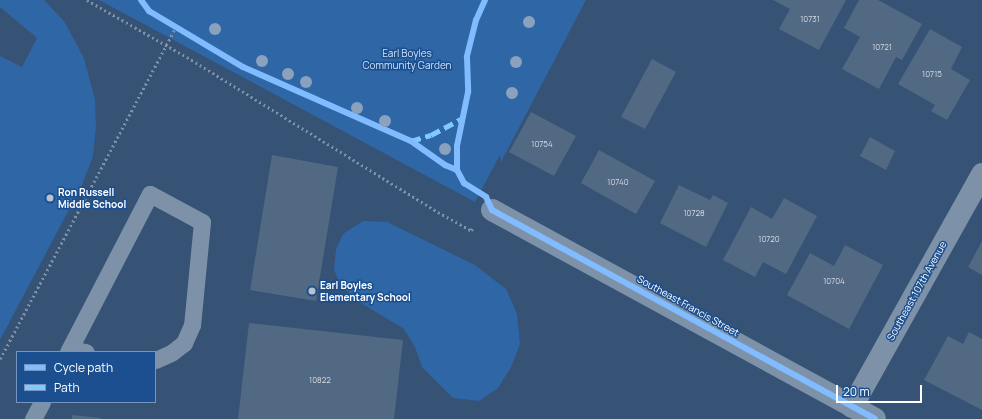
<!DOCTYPE html>
<style>
body{margin:0}
#map{position:relative;width:982px;height:419px;overflow:hidden;background:#365274;font-family:Manrope,sans-serif}
div>[style]{position:absolute}
[style*='--x']{left:calc(var(--x)*1px);top:calc(var(--y)*1px);width:calc(var(--w)*1px);rotate:calc(var(--a)*1deg)}
.green>*{inset:0;background:#2f66a5}
.building>*{inset:0;background:#526984}
.path>*{height:2.5px;margin-top:-1.25px;transform-origin:0;background:repeating-linear-gradient(90deg,#7d92a8 0 2px,transparent 0 5px)}
.lane>*{height:17px;margin:-8.5px;padding:0 8.5px;transform-origin:8.5px;border-radius:8.5px;background:#7d92a8}
.street>*{height:22px;margin:-11px;padding:0 11px;transform-origin:11px;border-radius:11px;background:#7d92a8}
.quiet>*{height:5px;margin-top:-2.5px;transform-origin:0;background:repeating-linear-gradient(90deg,#80caff 0 10px,transparent 0 15px)}
.cycleway>*{height:6px;margin:-3px;padding:0 3px;transform-origin:3px;border-radius:3px;background:#80bcff}
.trees>*{width:12px;height:12px;margin:-6px;border-radius:50%;background:#8aa2be}
.dots>*{width:11px;height:11px;translate:-50% -50%;box-sizing:border-box;border:2px solid #1b4f8f;border-radius:50%}
span{translate:-50% -50%;white-space:nowrap;text-align:center;line-height:1.15;-webkit-text-stroke:3px #1b4f8f;paint-order:stroke}
.number-label{font-size:8px;color:#d4dae0}
.number-label span{-webkit-text-stroke-width:0}
.park-label{font-size:10px;color:#cfe3fa}
.poi-label{font-size:10px;color:#fff;font-weight:700}
.left{translate:0 -50%;text-align:left}
.street-label{font-size:10px;color:#fff}
.legend{position:absolute;left:16px;top:351px;width:140px;height:52px;box-sizing:border-box;background:#1b4f8f;border:1px solid #7695bc;margin:0;padding:5px 7px;list-style:none;font-size:12px;color:#fff}
.legend li{display:flex;align-items:center;gap:8px;height:20px}
.legend b{width:20px;border:1px solid #7695bc}
.scale{position:absolute;left:836px;top:385px;width:86px;height:18px;box-sizing:border-box;border:2px solid #fff;border-top:0;padding-left:5px;font-size:12px;line-height:14px;white-space:nowrap;color:#fff;-webkit-text-stroke:3px #1b4f8f;paint-order:stroke}
</style>
<div id="map">
<div class="green">
<div style="clip-path:polygon(0 0,44px 0,64px 21px,84px 58px,95px 100px,96px 126px,93px 156px,82px 185px,0 340px,0 56px,22px 67px,37px 38px,0 7px)"></div>
<div style="clip-path:polygon(99px 0,586px 0,501px 162px,500px 155px,475px 202px)"></div>
<div style="clip-path:polygon(363px 221px,387px 222px,475px 265px,506px 289px,517px 314px,520px 344px,511px 367px,498px 388px,479px 401px,453px 398px,422px 367px,415px 347px,404px 329px,361px 303px,341px 286px,334px 270px,336px 249px,343px 234px)"></div>
</div>
<div class="building">
<div style="clip-path:polygon(773px 0,846px 0,819px 50px,779px 29px,790px 9px)"></div>
<div style="clip-path:polygon(859px 0,878px 0,922px 24px,902px 60px,896px 57px,879px 89px,842px 69px,860px 37px,844px 28px)"></div>
<div style="clip-path:polygon(930px 29px,962px 47px,951px 69px,970px 80px,947px 120px,931px 111px,935px 105px,898px 84px)"></div>
<div style="clip-path:polygon(652px 59px,676px 72px,645px 129px,621px 117px)"></div>
<div style="clip-path:polygon(531px 112px,576px 136px,554px 176px,509px 152px)"></div>
<div style="clip-path:polygon(870px 137px,895px 151px,886px 170px,860px 156px)"></div>
<div style="clip-path:polygon(599px 150px,655px 181px,636px 214px,581px 183px)"></div>
<div style="clip-path:polygon(272px 155px,338px 167px,316px 301px,250px 290px)"></div>
<div style="clip-path:polygon(679px 185px,710px 200px,713px 195px,728px 203px,706px 247px,660px 223px)"></div>
<div style="clip-path:polygon(784px 198px,817px 216px,786px 274px,763px 262px,755px 277px,723px 260px,751px 207px,772px 219px)"></div>
<div style="clip-path:polygon(982px 241px,982px 275px,968px 267px)"></div>
<div style="clip-path:polygon(845px 245px,883px 265px,849px 329px,787px 295px,810px 253px,834px 266px)"></div>
<div style="clip-path:polygon(249px 323px,403px 340px,394px 419px,238px 419px)"></div>
<div style="clip-path:polygon(969px 332px,982px 339px,982px 410px,924px 380px,948px 336px,963px 344px)"></div>
<div style="clip-path:polygon(72px 415px,101px 418px,101px 419px,72px 419px)"></div>
</div>
<div class="path">
<div style="--x:87;--y:0;--w:115;--a:29.7"></div>
<div style="--x:187;--y:57;--w:295;--a:31.7"></div>
<div style="--x:438;--y:212;--w:38;--a:29"></div>
<div style="--x:471;--y:230;--w:4;--a:-34"></div>
<div style="--x:0;--y:359;--w:374;--a:-62.1"></div>
</div>
<div class="lane">
<div style="--x:70;--y:349;--w:16;--a:11"></div>
<div style="--x:68;--y:352;--w:178;--a:-62.6"></div>
<div style="--x:150;--y:194;--w:59;--a:28.3"></div>
<div style="--x:202;--y:222;--w:103;--a:95.5"></div>
<div style="--x:192;--y:325;--w:20;--a:114"></div>
<div style="--x:184;--y:343;--w:16;--a:142"></div>
<div style="--x:171;--y:353;--w:17;--a:156"></div>
<div style="--x:33;--y:419;--w:19;--a:-62"></div>
</div>
<div class="street">
<div style="--x:492;--y:210;--w:436;--a:28.6"></div>
<div style="--x:852;--y:407;--w:267;--a:-60.8"></div>
</div>
<div class="quiet">
<div style="--x:411;--y:141;--w:21;--a:-17"></div>
<div style="--x:431;--y:135;--w:34;--a:-28"></div>
</div>
<div class="cycleway">
<div style="--x:141;--y:0;--w:14;--a:54"></div>
<div style="--x:149;--y:11;--w:109;--a:30.8"></div>
<div style="--x:243;--y:67;--w:184;--a:23.8"></div>
<div style="--x:411;--y:141;--w:42;--a:35.2"></div>
<div style="--x:445;--y:165;--w:13;--a:23"></div>
<div style="--x:485;--y:0;--w:22;--a:114"></div>
<div style="--x:476;--y:20;--w:38;--a:104"></div>
<div style="--x:467;--y:57;--w:35;--a:88"></div>
<div style="--x:468;--y:92;--w:55;--a:101.5"></div>
<div style="--x:457;--y:146;--w:24;--a:90"></div>
<div style="--x:457;--y:170;--w:15;--a:62"></div>
<div style="--x:464;--y:183;--w:26;--a:32"></div>
<div style="--x:486;--y:197;--w:14;--a:65"></div>
<div style="--x:492;--y:210;--w:436;--a:28.6"></div>
</div>
<div class="trees">
<div style="left:529px;top:22px"></div>
<div style="left:215px;top:29px"></div>
<div style="left:262px;top:61px"></div>
<div style="left:516px;top:62px"></div>
<div style="left:288px;top:74px"></div>
<div style="left:306px;top:82px"></div>
<div style="left:512px;top:93px"></div>
<div style="left:357px;top:108px"></div>
<div style="left:385px;top:121px"></div>
<div style="left:445px;top:149px"></div>
</div>
<div class="dots">
<div style="left:50px;top:198px;background:#b9c2ce"></div>
<div style="left:312px;top:291px;background:#b9c2ce"></div>
</div>
<div class="number-label">
<span style="left:810px;top:19px">10731</span>
<span style="left:882px;top:47px">10721</span>
<span style="left:932px;top:74px">10715</span>
<span style="left:542px;top:144px">10754</span>
<span style="left:618px;top:182px">10740</span>
<span style="left:694px;top:213px">10728</span>
<span style="left:769px;top:239px">10720</span>
<span style="left:834px;top:281px">10704</span>
<span style="left:320px;top:380px">10822</span>
</div>
<div class="park-label">
<span style="left:407px;top:59px">Earl Boyles<br>Community Garden</span>
</div>
<div class="poi-label">
<span class="left" style="left:58px;top:198px">Ron Russell<br>Middle School</span>
<span class="left" style="left:320px;top:291px">Earl Boyles<br>Elementary School</span>
</div>
<div class="street-label">
<span style="left:917px;top:291px;rotate:-61deg">Southeast 107th Avenue</span>
<span style="left:688px;top:306px;rotate:29deg">Southeast Francis Street</span>
</div>
<ul class="legend">
<li><b style="height:5px;background:#80bcff"></b>Cycle path</li>
<li><b style="height:5px;background:#80caff"></b>Path</li>
</ul>
<div class="scale">20 m</div>
</div>
